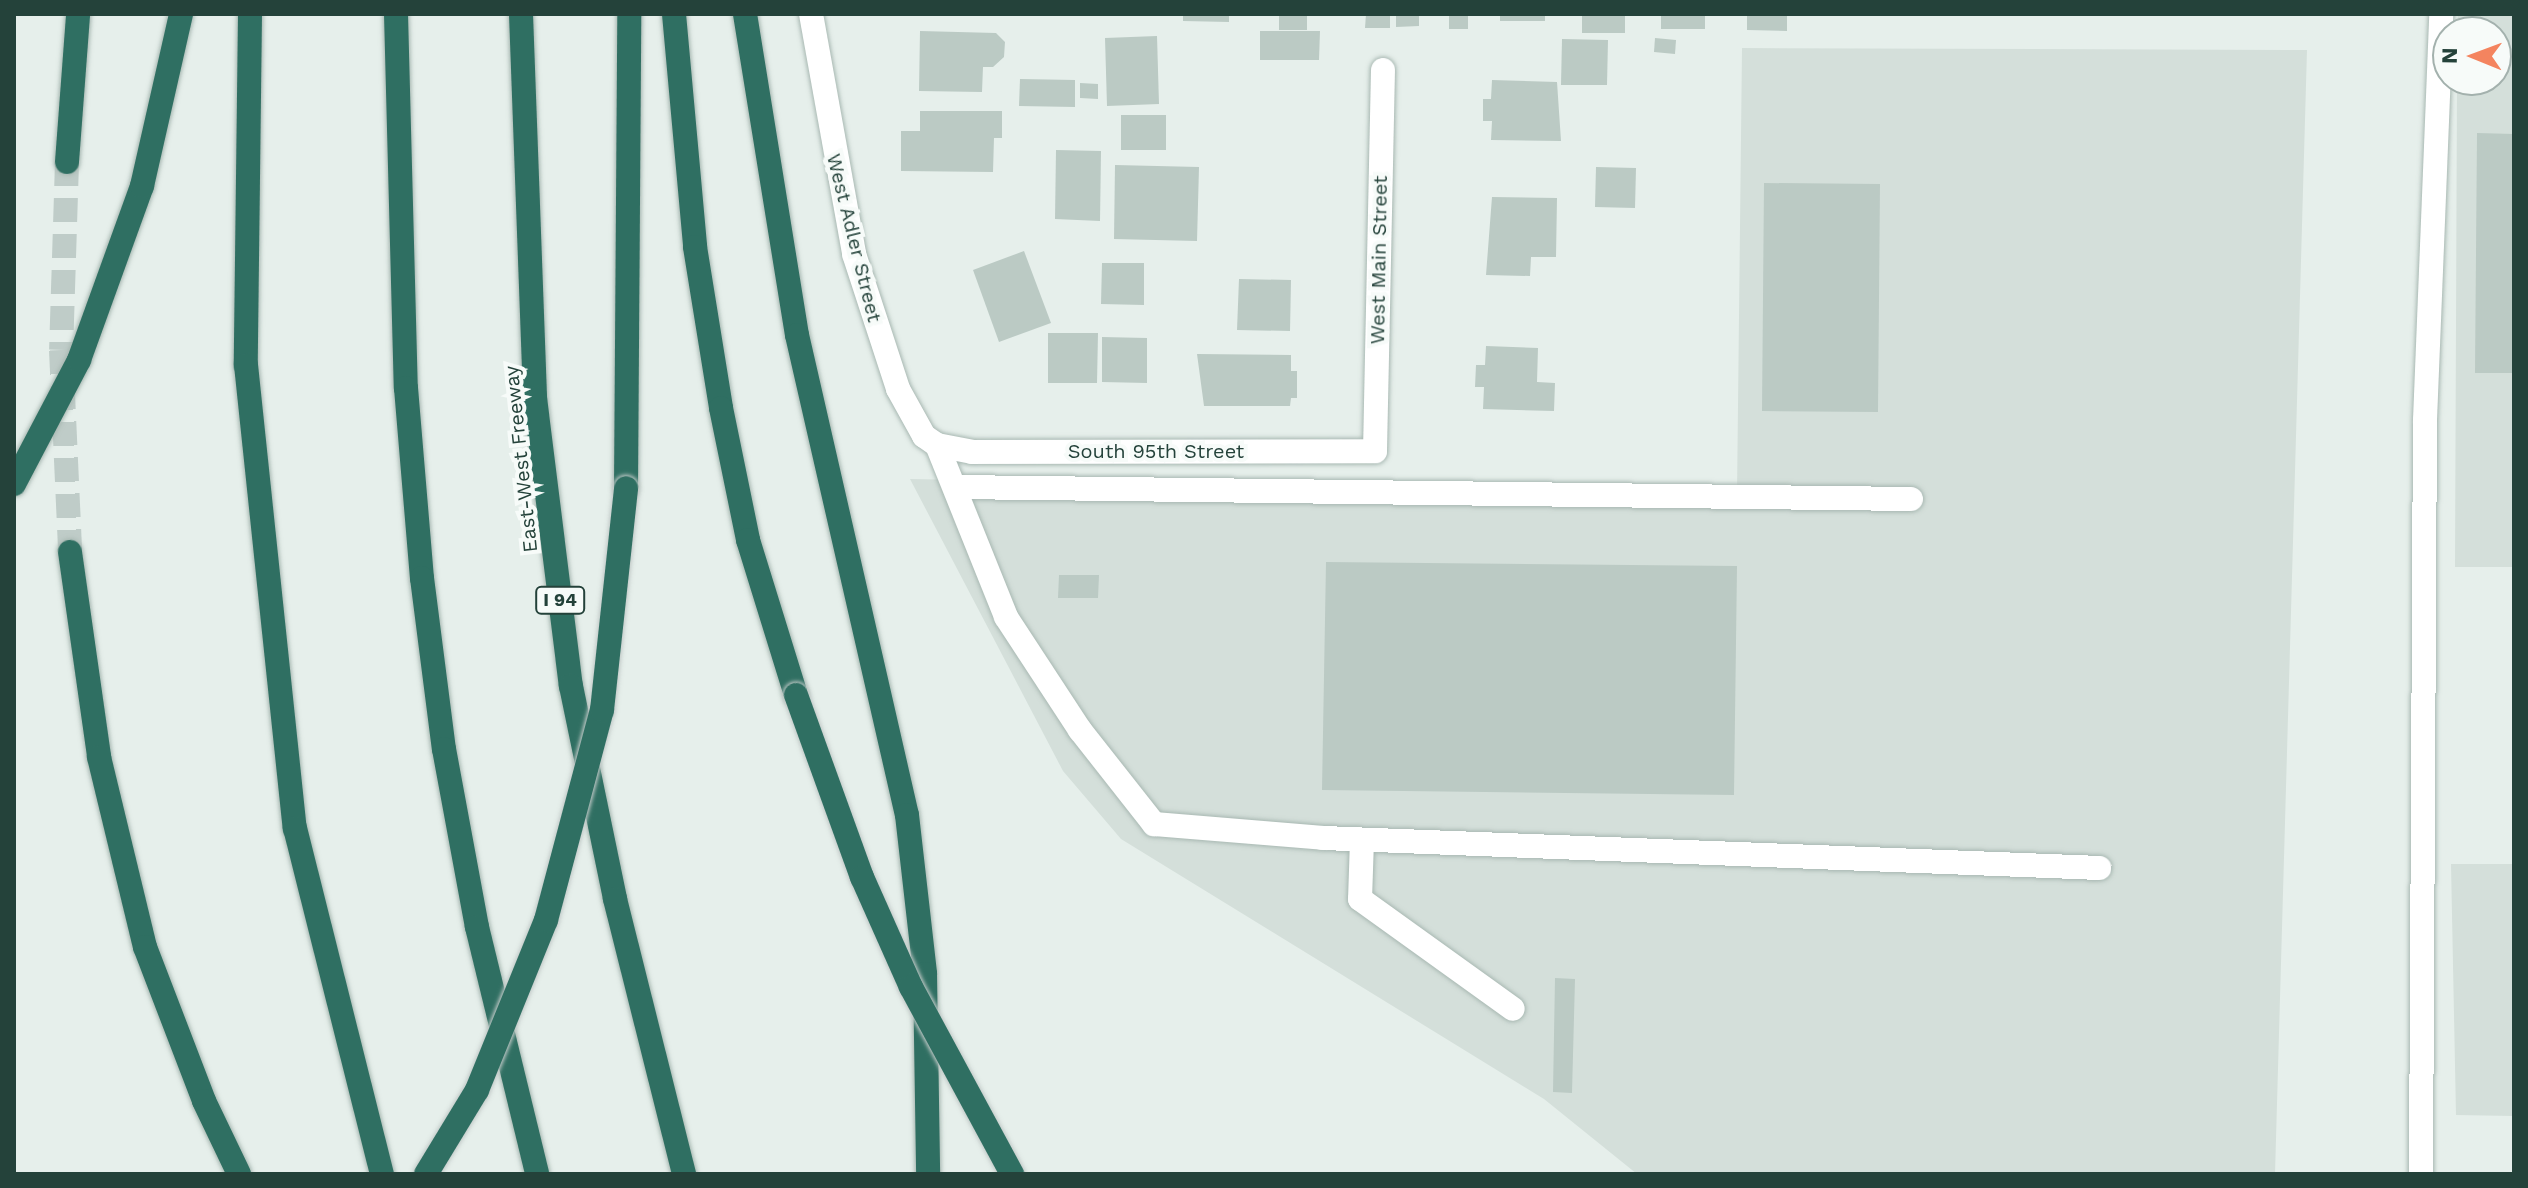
<!DOCTYPE html>
<style>
body{margin:0}
#map{position:relative;width:2528px;height:1188px;overflow:hidden;background:#e6efeb;font-family:"Work Sans",sans-serif}
div>[style]{position:absolute}
[style*='--x']{left:calc(var(--x)*1px);top:calc(var(--y)*1px);width:calc(var(--w)*1px);rotate:calc(var(--a)*1deg)}
.built>*{inset:0;background:#d4dfda}
.building>*{inset:0;background:#bbcac4}
.highway-tunnel>*{height:24px;margin-top:-12px;transform-origin:0;background:repeating-linear-gradient(90deg,#bfccc8 0 24px,transparent 0 36px)}
.roads{filter:drop-shadow(0 0 2px #a8b8b2) drop-shadow(0 0 2px #a8b8b2)}
.minor>*{height:24px;margin:-12px;padding:0 12px;transform-origin:12px;border-radius:12px;background:#fff}
.highway>*{height:24px;margin:-12px;padding:0 12px;transform-origin:12px;border-radius:12px;background:#2f6f62}
.bridges{filter:drop-shadow(0 0 2px #c2cac8) drop-shadow(0 0 2px #c2cac8)}
.highway-bridge>*{height:24px;margin:-12px;padding:0 12px;transform-origin:12px;border-radius:12px;background:#2f6f62}
span{translate:-50% -50%;white-space:nowrap;text-align:center;line-height:1.15;-webkit-text-stroke:8px #f7fbf9;paint-order:stroke}
.shield-label span{padding:2px 6px;background:#f7fbf9;border:2px solid;border-radius:6px;-webkit-text-stroke-width:0}
.shield-label{font-size:18px;color:#24423a;font-weight:700}
.street-label{font-size:20px;color:#24423a}
.frame{position:absolute;inset:0;border:16px solid #24423a;pointer-events:none}
.north{position:absolute;left:2432px;top:16px;width:80px;height:80px;box-sizing:border-box;background:#f7fbf9;border:2px solid #a3b1ad;border-radius:50%;rotate:271deg;font-size:22px;font-weight:700;line-height:32px;text-align:center;color:#24423a}
.north::after{content:'';display:block;margin:auto;width:28px;height:36px;background:#f4845f;clip-path:polygon(50% 0,100% 100%,50% 72%,0 100%)}
</style>
<div id="map">
<div class="built">
<div style="clip-path:polygon(2458px 14px,2514px 14px,2514px 567px,2455px 567px,2457px 80px,2496px 80px,2496px 32px,2457px 32px)"></div>
<div style="clip-path:polygon(1742px 48px,2307px 50px,2275px 1174px,1637px 1174px,1544px 1099px,1121px 839px,1063px 771px,910px 479px,1737px 495px)"></div>
<div style="clip-path:polygon(2451px 864px,2514px 864px,2514px 1116px,2456px 1115px)"></div>
</div>
<div class="building">
<div style="clip-path:polygon(1183px 14px,1229px 14px,1229px 22px,1183px 21px)"></div>
<div style="clip-path:polygon(1279px 14px,1307px 14px,1307px 30px,1279px 30px)"></div>
<div style="clip-path:polygon(1366px 14px,1390px 14px,1390px 28px,1365px 28px)"></div>
<div style="clip-path:polygon(1396px 14px,1419px 14px,1419px 26px,1396px 27px)"></div>
<div style="clip-path:polygon(1449px 14px,1468px 14px,1468px 29px,1449px 29px)"></div>
<div style="clip-path:polygon(1500px 14px,1545px 14px,1545px 21px,1500px 21px)"></div>
<div style="clip-path:polygon(1582px 14px,1625px 14px,1625px 33px,1582px 33px)"></div>
<div style="clip-path:polygon(1661px 14px,1705px 14px,1705px 29px,1661px 29px)"></div>
<div style="clip-path:polygon(1747px 14px,1787px 14px,1787px 31px,1747px 30px)"></div>
<div style="clip-path:polygon(920px 31px,996px 33px,1005px 42px,1004px 57px,993px 67px,983px 67px,982px 92px,919px 91px)"></div>
<div style="clip-path:polygon(1260px 31px,1320px 31px,1319px 60px,1260px 60px)"></div>
<div style="clip-path:polygon(1157px 36px,1159px 104px,1107px 106px,1105px 38px)"></div>
<div style="clip-path:polygon(1655px 38px,1676px 40px,1675px 54px,1654px 52px)"></div>
<div style="clip-path:polygon(1562px 39px,1608px 40px,1607px 85px,1561px 85px)"></div>
<div style="clip-path:polygon(1020px 79px,1075px 80px,1075px 107px,1019px 106px)"></div>
<div style="clip-path:polygon(1492px 80px,1557px 82px,1561px 141px,1491px 140px,1492px 121px,1483px 121px,1483px 99px,1491px 99px)"></div>
<div style="clip-path:polygon(1080px 83px,1098px 84px,1098px 99px,1080px 98px)"></div>
<div style="clip-path:polygon(920px 111px,1002px 111px,1002px 138px,994px 138px,993px 172px,901px 171px,901px 131px,920px 131px)"></div>
<div style="clip-path:polygon(1121px 115px,1166px 115px,1166px 150px,1121px 150px)"></div>
<div style="clip-path:polygon(2477px 133px,2514px 134px,2514px 373px,2475px 373px)"></div>
<div style="clip-path:polygon(1056px 150px,1101px 151px,1100px 221px,1055px 219px)"></div>
<div style="clip-path:polygon(1115px 165px,1199px 167px,1197px 241px,1114px 239px)"></div>
<div style="clip-path:polygon(1596px 167px,1636px 168px,1635px 208px,1595px 207px)"></div>
<div style="clip-path:polygon(1764px 183px,1880px 184px,1878px 412px,1762px 411px)"></div>
<div style="clip-path:polygon(1492px 197px,1557px 198px,1556px 257px,1531px 257px,1530px 276px,1486px 275px)"></div>
<div style="clip-path:polygon(1024px 251px,1051px 323px,999px 342px,973px 270px)"></div>
<div style="clip-path:polygon(1102px 263px,1144px 263px,1144px 305px,1101px 304px)"></div>
<div style="clip-path:polygon(1239px 279px,1291px 280px,1290px 331px,1237px 330px)"></div>
<div style="clip-path:polygon(1048px 333px,1098px 333px,1097px 383px,1048px 383px)"></div>
<div style="clip-path:polygon(1102px 337px,1147px 338px,1147px 383px,1102px 382px)"></div>
<div style="clip-path:polygon(1486px 346px,1538px 348px,1537px 382px,1555px 383px,1554px 411px,1483px 409px,1484px 387px,1475px 387px,1476px 365px,1485px 365px)"></div>
<div style="clip-path:polygon(1197px 354px,1291px 355px,1291px 371px,1297px 371px,1297px 398px,1291px 398px,1290px 406px,1204px 406px)"></div>
<div style="clip-path:polygon(1326px 562px,1737px 566px,1734px 795px,1322px 790px)"></div>
<div style="clip-path:polygon(1059px 575px,1099px 575px,1098px 598px,1058px 598px)"></div>
<div style="clip-path:polygon(1555px 978px,1575px 979px,1572px 1093px,1553px 1092px)"></div>
</div>
<div class="highway-tunnel">
<div style="--x:67;--y:162;--w:188;--a:91.8"></div>
<div style="--x:61;--y:350;--w:202;--a:87.4"></div>
</div>
<div class="roads">
<div class="minor">
<div style="--x:811;--y:14;--w:244;--a:79.8"></div>
<div style="--x:854;--y:254;--w:142;--a:71.9"></div>
<div style="--x:898;--y:389;--w:54;--a:61"></div>
<div style="--x:924;--y:436;--w:16;--a:35"></div>
<div style="--x:937;--y:445;--w:36;--a:11"></div>
<div style="--x:972;--y:452;--w:403;--a:-0.1"></div>
<div style="--x:1375;--y:451;--w:381;--a:-88.8"></div>
<div style="--x:937;--y:445;--w:185;--a:68.1"></div>
<div style="--x:1006;--y:617;--w:135;--a:56.8"></div>
<div style="--x:1080;--y:730;--w:120;--a:51.8"></div>
<div style="--x:1154;--y:824;--w:170;--a:4.7"></div>
<div style="--x:1323;--y:838;--w:777;--a:2.21"></div>
<div style="--x:955;--y:487;--w:956;--a:0.72"></div>
<div style="--x:1362;--y:840;--w:59;--a:91.9"></div>
<div style="--x:1360;--y:899;--w:188;--a:35.7"></div>
<div style="--x:2421;--y:1174;--w:754;--a:-89.7"></div>
<div style="--x:2425;--y:420;--w:406;--a:-87.7"></div>
</div>
<div class="highway">
<div style="--x:250;--y:14;--w:351;--a:90.7"></div>
<div style="--x:246;--y:365;--w:466;--a:84"></div>
<div style="--x:295;--y:828;--w:357;--a:75.9"></div>
<div style="--x:396;--y:14;--w:374;--a:88.5"></div>
<div style="--x:406;--y:388;--w:191;--a:85.2"></div>
<div style="--x:422;--y:578;--w:172;--a:82.7"></div>
<div style="--x:444;--y:749;--w:181;--a:79.5"></div>
<div style="--x:477;--y:927;--w:254;--a:76.3"></div>
<div style="--x:521;--y:14;--w:384;--a:87.9"></div>
<div style="--x:535;--y:398;--w:290;--a:82.9"></div>
<div style="--x:571;--y:686;--w:217;--a:78.3"></div>
<div style="--x:615;--y:899;--w:284;--a:75.9"></div>
<div style="--x:674;--y:14;--w:234;--a:84.8"></div>
<div style="--x:695;--y:247;--w:163;--a:80.8"></div>
<div style="--x:721;--y:408;--w:135;--a:78.4"></div>
<div style="--x:748;--y:540;--w:162;--a:72.8"></div>
<div style="--x:745;--y:14;--w:325;--a:80.8"></div>
<div style="--x:797;--y:335;--w:492;--a:77.1"></div>
<div style="--x:907;--y:815;--w:160;--a:83.5"></div>
<div style="--x:925;--y:974;--w:200;--a:89.1"></div>
<div style="--x:67;--y:162;--w:148;--a:-85.7"></div>
<div style="--x:14;--y:484;--w:140;--a:-62.3"></div>
<div style="--x:79;--y:360;--w:185;--a:-70.1"></div>
<div style="--x:142;--y:186;--w:176;--a:-77.2"></div>
<div style="--x:626;--y:488;--w:474;--a:-89.6"></div>
<div style="--x:70;--y:552;--w:207;--a:81.9"></div>
<div style="--x:99;--y:757;--w:195;--a:76.4"></div>
<div style="--x:145;--y:947;--w:165;--a:69"></div>
<div style="--x:204;--y:1101;--w:81;--a:64.4"></div>
</div>
</div>
<div class="bridges">
<div class="highway-bridge">
<div style="--x:796;--y:695;--w:194;--a:70.1"></div>
<div style="--x:862;--y:877;--w:120;--a:66"></div>
<div style="--x:911;--y:987;--w:213;--a:61.6"></div>
<div style="--x:426;--y:1174;--w:98;--a:-58.7"></div>
<div style="--x:477;--y:1090;--w:183;--a:-67.9"></div>
<div style="--x:546;--y:920;--w:217;--a:-75.1"></div>
<div style="--x:602;--y:710;--w:223;--a:-83.8"></div>
</div>
</div>
<div class="shield-label">
<span style="left:560px;top:600px">I 94</span>
</div>
<div class="street-label">
<span style="left:854px;top:238px;rotate:76deg">West Adler Street</span>
<span style="left:1379px;top:260px;rotate:-89deg">West Main Street</span>
<span style="left:1156px;top:451px">South 95th Street</span>
<span style="left:521px;top:459px;rotate:-96deg">East-West Freeway</span>
</div>
<div class="frame"></div>
<div class="north">N</div>
</div>
